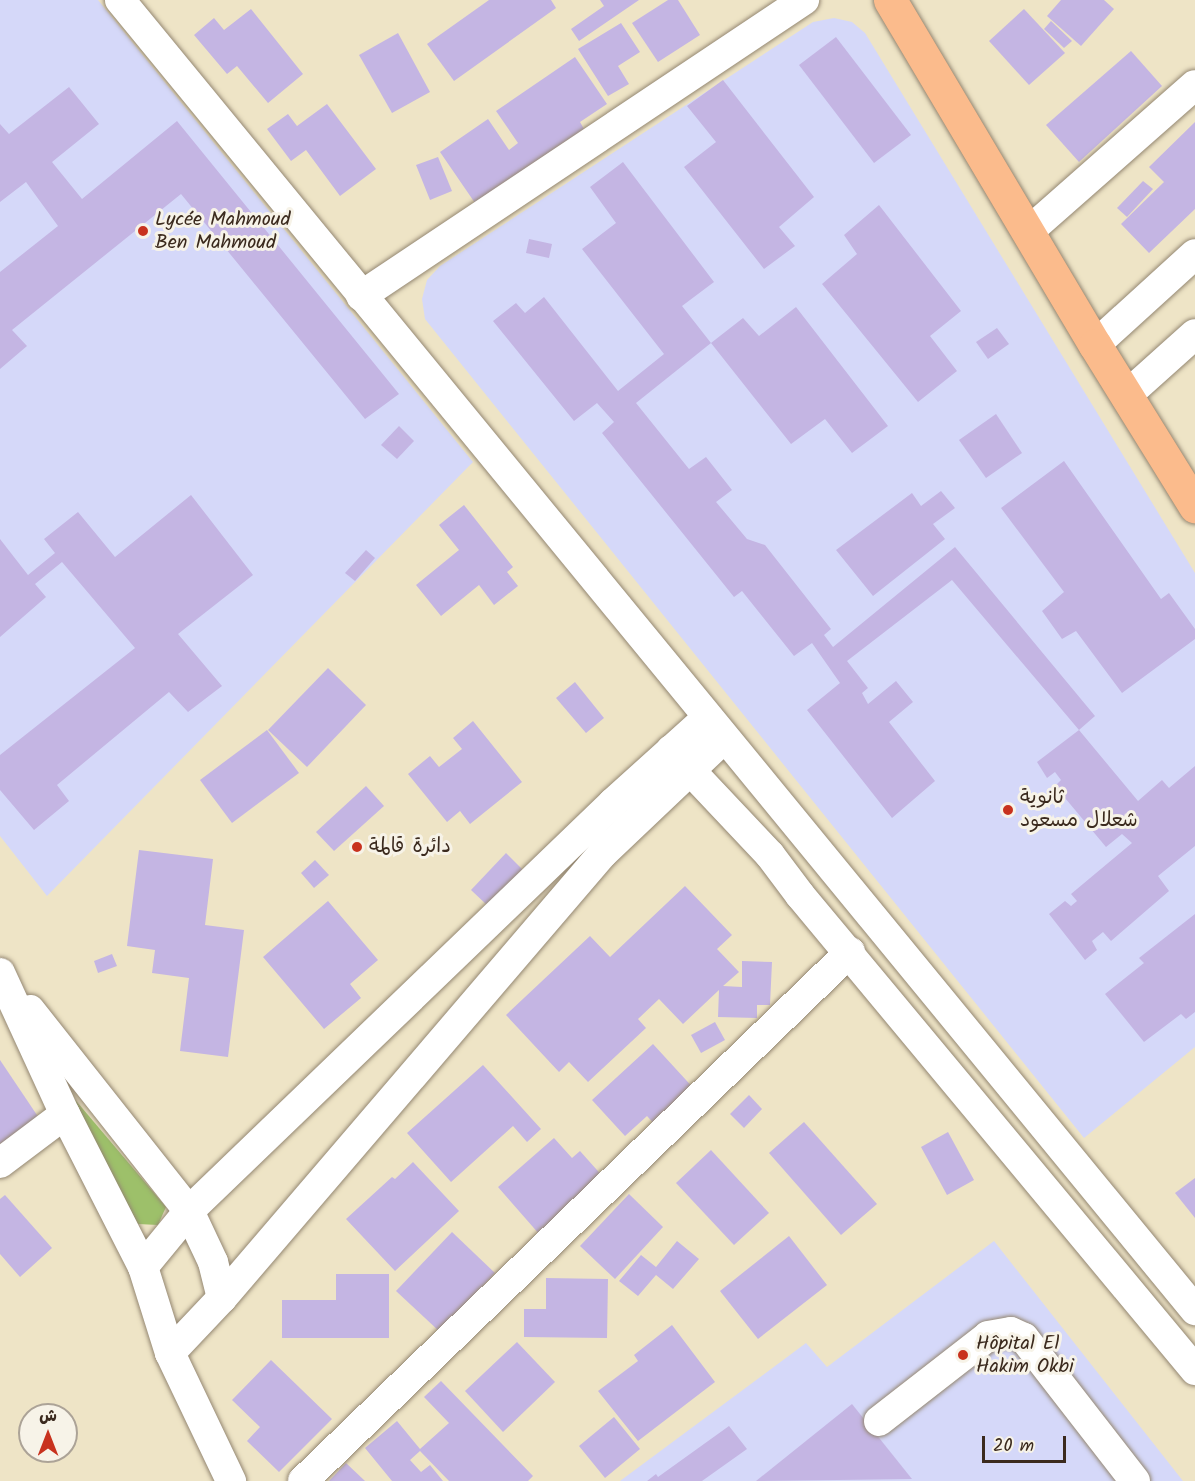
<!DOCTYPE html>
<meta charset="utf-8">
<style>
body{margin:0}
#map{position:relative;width:1195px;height:1481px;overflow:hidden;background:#eee4c6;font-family:Kalam,"Playpen Sans Arabic",sans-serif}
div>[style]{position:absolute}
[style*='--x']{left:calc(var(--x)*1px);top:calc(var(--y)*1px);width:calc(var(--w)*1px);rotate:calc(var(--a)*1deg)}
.built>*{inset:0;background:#d5d8f9}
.green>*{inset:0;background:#9dc06a}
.building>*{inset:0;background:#c4b5e3}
.roads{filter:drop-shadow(0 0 2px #948772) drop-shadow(0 0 2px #948772)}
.minor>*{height:30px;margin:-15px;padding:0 15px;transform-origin:15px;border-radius:15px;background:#fff}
.major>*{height:33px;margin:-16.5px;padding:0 16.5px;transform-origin:16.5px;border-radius:16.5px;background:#fbbb8c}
.dots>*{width:16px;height:16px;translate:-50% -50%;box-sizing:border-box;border:3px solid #f7f3e8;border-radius:50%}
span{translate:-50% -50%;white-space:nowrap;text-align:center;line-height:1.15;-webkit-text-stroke:6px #f7f3e8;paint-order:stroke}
.poi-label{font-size:20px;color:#3b2a1e}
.left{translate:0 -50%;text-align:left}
.north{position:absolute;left:18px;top:1403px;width:60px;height:60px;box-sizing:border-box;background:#f7f3e8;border:2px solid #aca397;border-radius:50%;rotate:0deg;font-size:16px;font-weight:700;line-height:24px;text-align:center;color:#3b2a1e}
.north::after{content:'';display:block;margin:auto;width:21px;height:27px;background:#c8321e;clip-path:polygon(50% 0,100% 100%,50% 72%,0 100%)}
.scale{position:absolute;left:982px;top:1436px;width:84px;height:27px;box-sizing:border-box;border:3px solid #3b2a1e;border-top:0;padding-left:8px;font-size:18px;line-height:21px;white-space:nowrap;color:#3b2a1e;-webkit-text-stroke:4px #f7f3e8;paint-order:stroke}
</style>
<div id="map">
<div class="built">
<div style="clip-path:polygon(0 0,98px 0,473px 462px,47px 896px,0 836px)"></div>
<div style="clip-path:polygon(834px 18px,852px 22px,865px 33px,1195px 573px,1195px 1047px,1084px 1138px,425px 319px,422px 299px,427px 280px,440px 266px,813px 22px)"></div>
<div style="clip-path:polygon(994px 1241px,1183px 1481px,620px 1481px,806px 1343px,827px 1367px)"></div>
</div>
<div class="green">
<div style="clip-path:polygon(66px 1089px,166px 1207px,158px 1225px,138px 1224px)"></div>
</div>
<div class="building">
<div style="clip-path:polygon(489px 0,551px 0,556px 8px,454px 81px,427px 44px)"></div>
<div style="clip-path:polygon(600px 0,639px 0,579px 41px,571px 29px,604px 6px)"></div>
<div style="clip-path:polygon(668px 0,678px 0,700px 35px,658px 62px,632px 23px)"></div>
<div style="clip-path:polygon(1061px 0,1104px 0,1114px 9px,1081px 46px,1047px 16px)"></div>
<div style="clip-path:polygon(251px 9px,303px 74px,268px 103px,237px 66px,227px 74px,194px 35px,214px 18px,224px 30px)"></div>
<div style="clip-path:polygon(1024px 9px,1065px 53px,1029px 85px,989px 41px)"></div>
<div style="clip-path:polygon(1051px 21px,1072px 41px,1064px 48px,1044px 29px)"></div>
<div style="clip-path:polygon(621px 23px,640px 52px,618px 66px,629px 84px,608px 96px,578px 49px)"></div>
<div style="clip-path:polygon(398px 33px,430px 92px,392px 113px,359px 55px)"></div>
<div style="clip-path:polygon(836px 37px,911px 135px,874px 163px,799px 65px)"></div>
<div style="clip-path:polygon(1131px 51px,1162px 86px,1079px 162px,1046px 125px)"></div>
<div style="clip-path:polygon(575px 57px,607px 104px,580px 122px,584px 129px,475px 203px,440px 152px,488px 119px,509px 150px,518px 143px,496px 111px)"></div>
<div style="clip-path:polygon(723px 80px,814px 197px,779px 227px,795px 246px,764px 269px,684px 167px,716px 142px,687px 106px)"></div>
<div style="clip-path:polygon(69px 87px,99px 124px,52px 162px,82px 199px,177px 121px,399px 394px,365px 419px,181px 194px,12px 330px,27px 346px,0 369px,0 272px,58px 226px,26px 182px,0 202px,0 124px,9px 134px)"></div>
<div style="clip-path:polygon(327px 104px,376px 169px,340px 196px,306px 150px,291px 161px,267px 129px,288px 114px,297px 126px)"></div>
<div style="clip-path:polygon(1195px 122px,1195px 209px,1149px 253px,1121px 224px,1164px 182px,1149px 167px)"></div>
<div style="clip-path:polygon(438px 157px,452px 191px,430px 200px,416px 165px)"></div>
<div style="clip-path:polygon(623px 162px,714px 282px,682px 306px,711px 343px,636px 403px,689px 469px,706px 457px,732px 490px,716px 502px,747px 539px,765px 545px,831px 629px,824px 635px,833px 647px,955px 547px,1095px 716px,1079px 730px,952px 580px,847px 661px,868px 688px,862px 693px,868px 704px,896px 681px,913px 702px,889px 722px,935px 781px,892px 818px,807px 710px,840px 683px,812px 643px,794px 656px,742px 591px,734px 597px,602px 433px,614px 422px,597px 403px,574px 421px,493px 321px,516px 303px,525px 313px,544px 297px,618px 391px,664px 354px,582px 249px,616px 223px,590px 187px)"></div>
<div style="clip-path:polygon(1143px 181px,1153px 189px,1127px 217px,1117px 208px)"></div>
<div style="clip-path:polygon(879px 205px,961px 311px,930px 336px,957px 371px,918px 402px,822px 284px,857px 254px,844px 235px)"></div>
<div style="clip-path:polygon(529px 239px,552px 244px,549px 258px,526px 253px)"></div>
<div style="clip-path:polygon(796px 307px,888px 426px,852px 453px,825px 419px,791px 444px,711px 343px,743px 318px,759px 336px)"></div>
<div style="clip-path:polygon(997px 328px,1009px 344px,988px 359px,976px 342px)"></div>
<div style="clip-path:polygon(996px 414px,1022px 453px,986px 478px,959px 440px)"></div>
<div style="clip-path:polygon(399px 426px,414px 441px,397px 459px,381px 445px)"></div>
<div style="clip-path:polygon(1064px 461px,1161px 599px,1169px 593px,1195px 629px,1195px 639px,1122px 693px,1076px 631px,1062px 639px,1042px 611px,1064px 592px,1001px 508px)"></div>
<div style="clip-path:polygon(941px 491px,955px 508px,933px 524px,945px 539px,873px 596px,836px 550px,912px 493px,921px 506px)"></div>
<div style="clip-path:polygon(191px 495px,253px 575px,178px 634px,222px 686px,188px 712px,169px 692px,57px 785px,69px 801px,34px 830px,0 790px,0 755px,135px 648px,62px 562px,35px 584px,46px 597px,0 637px,0 539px,28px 575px,55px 553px,44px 539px,78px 512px,115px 557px)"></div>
<div style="clip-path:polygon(464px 505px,513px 567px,507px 572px,518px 586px,494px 605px,479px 585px,441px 616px,416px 585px,459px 550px,439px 525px)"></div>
<div style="clip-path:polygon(366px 550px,375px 558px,355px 581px,345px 573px)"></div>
<div style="clip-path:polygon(328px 668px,366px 705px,307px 767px,268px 730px)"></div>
<div style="clip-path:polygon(575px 682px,604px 718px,586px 733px,556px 698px)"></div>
<div style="clip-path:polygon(473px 721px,522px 782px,470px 824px,460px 811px,447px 822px,408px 774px,430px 756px,439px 767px,462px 749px,453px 738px)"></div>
<div style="clip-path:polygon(267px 730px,299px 773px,232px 823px,200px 780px)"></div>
<div style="clip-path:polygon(1079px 730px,1138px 801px,1162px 780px,1169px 788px,1195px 766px,1195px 846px,1158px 876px,1169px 891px,1111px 941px,1103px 932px,1092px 941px,1097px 950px,1085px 960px,1049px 914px,1065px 901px,1071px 906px,1077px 901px,1071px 894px,1132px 843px,1122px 834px,1106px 847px,1055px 786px,1061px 780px,1055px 772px,1047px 778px,1037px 762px)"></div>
<div style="clip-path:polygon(366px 786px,384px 806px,334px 851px,316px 832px)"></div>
<div style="clip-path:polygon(139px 850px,213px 859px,205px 925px,244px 930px,228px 1057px,180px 1051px,189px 978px,152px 973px,155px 950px,127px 946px)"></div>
<div style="clip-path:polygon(506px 853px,523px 870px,488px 906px,471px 890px)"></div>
<div style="clip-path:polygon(315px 860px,329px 875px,314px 888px,301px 873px)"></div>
<div style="clip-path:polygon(685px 886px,732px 935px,717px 949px,739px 972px,723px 986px,742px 987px,742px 961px,772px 962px,770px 1005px,757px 1005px,757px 1018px,718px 1017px,719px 990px,683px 1024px,659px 999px,638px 1019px,646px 1028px,588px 1082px,569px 1062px,559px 1072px,506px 1015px,590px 936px,610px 957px)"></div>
<div style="clip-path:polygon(328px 901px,378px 960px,350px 984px,361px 998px,324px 1029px,263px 957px)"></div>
<div style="clip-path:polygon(1195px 914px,1195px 1012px,1186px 1019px,1181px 1014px,1144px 1042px,1105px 994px,1144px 963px,1139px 958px)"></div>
<div style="clip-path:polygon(112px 954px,117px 966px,98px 973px,94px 961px)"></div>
<div style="clip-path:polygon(715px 1022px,725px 1040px,701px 1053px,691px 1035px)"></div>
<div style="clip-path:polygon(653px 1044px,697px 1092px,658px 1128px,647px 1116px,625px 1136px,592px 1100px)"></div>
<div style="clip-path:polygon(0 1060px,45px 1127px,0 1144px)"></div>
<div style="clip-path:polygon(483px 1065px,541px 1129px,527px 1142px,513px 1126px,451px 1182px,407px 1133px)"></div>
<div style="clip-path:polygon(749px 1095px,762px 1109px,744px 1128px,730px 1114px)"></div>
<div style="clip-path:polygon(804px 1122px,877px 1204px,841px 1235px,769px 1153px)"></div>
<div style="clip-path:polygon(948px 1132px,974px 1180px,947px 1195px,921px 1147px)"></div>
<div style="clip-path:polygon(554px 1138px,572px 1158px,580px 1151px,605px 1179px,540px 1235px,498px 1187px)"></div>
<div style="clip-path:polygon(711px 1150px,769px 1213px,734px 1245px,676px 1183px)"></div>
<div style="clip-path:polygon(413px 1162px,459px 1211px,395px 1271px,346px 1219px,392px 1177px,395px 1179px)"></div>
<div style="clip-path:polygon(1195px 1178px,1195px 1218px,1175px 1193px)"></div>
<div style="clip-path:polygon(629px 1194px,663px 1227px,615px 1279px,580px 1246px)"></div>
<div style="clip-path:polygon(5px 1195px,52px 1248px,20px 1277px,0 1254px,0 1199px)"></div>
<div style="clip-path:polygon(452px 1232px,495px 1273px,440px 1332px,396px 1291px)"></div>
<div style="clip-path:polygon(789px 1236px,827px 1285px,758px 1339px,720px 1291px)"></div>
<div style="clip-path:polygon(677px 1241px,699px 1259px,673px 1289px,656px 1275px,638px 1296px,619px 1281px,641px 1255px,656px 1267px)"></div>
<div style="clip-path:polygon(336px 1274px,389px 1274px,389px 1338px,282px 1338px,282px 1300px,336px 1300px)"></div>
<div style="clip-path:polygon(546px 1278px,608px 1279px,607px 1338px,524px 1337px,524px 1309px,546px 1309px)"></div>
<div style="clip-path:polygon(672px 1325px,715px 1382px,638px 1441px,598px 1391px,638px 1361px,634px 1355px)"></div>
<div style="clip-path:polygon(517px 1342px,555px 1382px,503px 1432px,465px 1391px)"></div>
<div style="clip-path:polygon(271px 1360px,332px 1419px,279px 1472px,247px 1441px,260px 1427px,232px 1400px)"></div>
<div style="clip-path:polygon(441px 1381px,533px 1476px,528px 1481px,449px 1481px,420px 1451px,410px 1460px,421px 1472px,430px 1465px,443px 1481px,392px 1481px,365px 1448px,397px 1421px,420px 1449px,449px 1423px,424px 1397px)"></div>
<div style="clip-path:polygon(852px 1404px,912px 1479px,756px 1481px)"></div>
<div style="clip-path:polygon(614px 1417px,640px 1449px,605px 1478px,579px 1446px)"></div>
<div style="clip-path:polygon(729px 1426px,747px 1449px,702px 1481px,647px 1481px,656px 1474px,658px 1477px)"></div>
<div style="clip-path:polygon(346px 1463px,365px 1481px,329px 1481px)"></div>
</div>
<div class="roads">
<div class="minor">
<div style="--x:120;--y:0;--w:1695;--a:50.63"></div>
<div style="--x:1028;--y:232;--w:222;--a:-41.4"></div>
<div style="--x:361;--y:296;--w:533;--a:-33.75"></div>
<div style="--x:1095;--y:345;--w:135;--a:-42.3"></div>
<div style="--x:1127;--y:395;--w:91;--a:-41.9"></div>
<div style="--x:671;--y:750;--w:144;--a:46.7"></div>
<div style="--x:770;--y:855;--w:50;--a:53.1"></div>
<div style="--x:800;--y:895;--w:618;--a:50.25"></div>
<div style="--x:0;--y:973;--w:155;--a:65.3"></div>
<div style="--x:65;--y:1114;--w:172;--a:63"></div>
<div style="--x:143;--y:1267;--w:90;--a:72.6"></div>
<div style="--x:170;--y:1353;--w:142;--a:64.5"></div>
<div style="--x:30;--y:1010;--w:256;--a:51.7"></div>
<div style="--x:189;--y:1211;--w:56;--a:64.8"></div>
<div style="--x:213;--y:1262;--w:37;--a:76"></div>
<div style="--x:0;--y:1163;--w:81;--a:-37"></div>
<div style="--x:143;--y:1267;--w:72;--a:-50.6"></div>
<div style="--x:189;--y:1211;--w:588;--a:-43.9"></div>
<div style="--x:613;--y:803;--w:127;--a:-42.1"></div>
<div style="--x:170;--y:1353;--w:76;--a:-46.6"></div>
<div style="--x:222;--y:1298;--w:586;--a:-49.43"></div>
<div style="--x:603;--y:853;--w:167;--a:-43.5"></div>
<div style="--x:879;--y:1421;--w:138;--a:-37.9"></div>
<div style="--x:988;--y:1336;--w:23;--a:-10"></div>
<div style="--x:1011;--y:1332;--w:14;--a:25"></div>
<div style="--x:1024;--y:1338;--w:181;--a:52.2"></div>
<div style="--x:303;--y:1481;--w:761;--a:-44.04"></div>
</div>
<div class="major">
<div style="--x:890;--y:0;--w:401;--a:59.3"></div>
<div style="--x:1095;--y:345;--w:190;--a:58.2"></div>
</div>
</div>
<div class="dots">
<div style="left:143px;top:231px;background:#c8321e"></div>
<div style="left:1008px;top:810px;background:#c8321e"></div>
<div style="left:357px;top:847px;background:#c8321e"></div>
<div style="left:963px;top:1355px;background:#c8321e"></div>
</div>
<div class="poi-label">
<span class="left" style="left:155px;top:232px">Lycée Mahmoud<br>Ben Mahmoud</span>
<span class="left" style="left:1020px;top:810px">ثانوية<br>شعلال مسعود</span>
<span class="left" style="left:369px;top:847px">دائرة قالمة</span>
<span class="left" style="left:976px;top:1356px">Hôpital El<br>Hakim Okbi</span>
</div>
<div class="north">ش</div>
<div class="scale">20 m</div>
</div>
